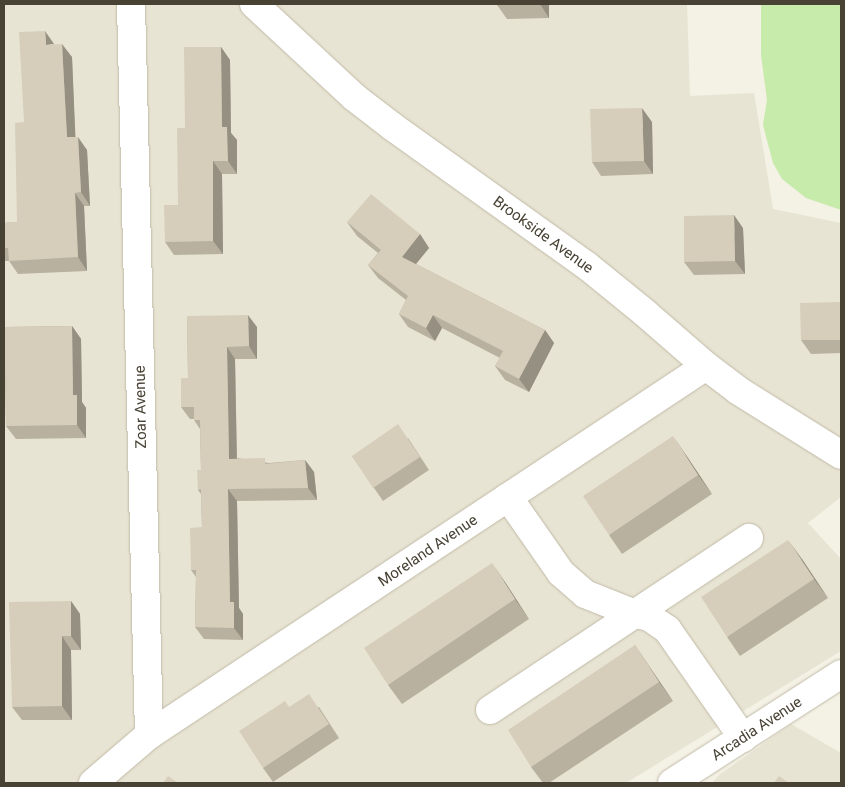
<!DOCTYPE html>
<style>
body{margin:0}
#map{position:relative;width:845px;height:787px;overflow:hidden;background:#f4f1e5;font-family:Roboto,sans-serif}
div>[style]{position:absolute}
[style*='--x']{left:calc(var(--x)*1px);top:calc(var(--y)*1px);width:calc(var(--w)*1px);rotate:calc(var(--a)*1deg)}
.residential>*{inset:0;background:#e8e4d3}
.green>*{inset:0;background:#c7ebab}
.roads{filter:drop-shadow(0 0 1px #c0baa7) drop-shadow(0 0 1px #c0baa7)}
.minor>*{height:28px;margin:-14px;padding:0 14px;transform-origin:14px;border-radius:14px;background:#fff}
.wall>*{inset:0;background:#b8b1a0}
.shaded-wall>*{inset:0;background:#969082}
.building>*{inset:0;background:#d6ceba}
span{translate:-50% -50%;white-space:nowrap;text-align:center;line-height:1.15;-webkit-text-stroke:4.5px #fff;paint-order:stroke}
.street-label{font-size:15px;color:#474234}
.frame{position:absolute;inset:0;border:5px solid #474234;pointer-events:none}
</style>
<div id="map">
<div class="residential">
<div style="clip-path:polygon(4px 4px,687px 4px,690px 96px,754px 93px,773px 209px,841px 223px,841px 497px,808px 523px,841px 559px,841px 651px,626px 783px,4px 783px)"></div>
<div style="clip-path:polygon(791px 724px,841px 753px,841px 783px,712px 783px,719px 775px)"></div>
</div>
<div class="green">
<div style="clip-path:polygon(761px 4px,841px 4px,841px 210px,806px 198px,782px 179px,773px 163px,763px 125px,767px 100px,761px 55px)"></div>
</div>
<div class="roads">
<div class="minor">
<div style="--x:254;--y:4;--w:137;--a:42.9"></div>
<div style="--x:354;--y:97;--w:49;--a:37.6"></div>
<div style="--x:393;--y:127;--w:237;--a:35.6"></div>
<div style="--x:586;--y:265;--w:76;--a:39.1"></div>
<div style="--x:645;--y:313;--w:81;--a:41"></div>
<div style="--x:706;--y:366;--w:41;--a:37.1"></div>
<div style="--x:739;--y:391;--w:120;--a:32.1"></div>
<div style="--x:508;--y:497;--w:93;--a:55.1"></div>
<div style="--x:561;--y:573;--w:32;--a:41"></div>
<div style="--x:585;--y:594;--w:52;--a:21.6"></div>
<div style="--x:633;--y:613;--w:16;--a:14"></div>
<div style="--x:649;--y:617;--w:22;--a:34"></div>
<div style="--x:667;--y:629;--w:133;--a:55.1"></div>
<div style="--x:490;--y:710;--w:311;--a:-33.6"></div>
<div style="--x:149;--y:735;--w:668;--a:-33.52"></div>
<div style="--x:93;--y:783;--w:74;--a:-40.6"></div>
<div style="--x:149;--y:735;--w:731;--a:-91.41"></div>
<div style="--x:672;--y:783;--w:201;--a:-32.8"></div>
</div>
</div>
<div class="wall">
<div style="clip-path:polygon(549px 4px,549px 18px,507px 19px,497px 5px)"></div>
<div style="clip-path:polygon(54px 44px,72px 57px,75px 137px,87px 150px,90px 206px,84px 206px,87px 271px,18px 274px,9px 261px,4px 261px,4px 223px,17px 222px,24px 122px)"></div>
<div style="clip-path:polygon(221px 47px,230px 60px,231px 133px,237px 140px,237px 174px,222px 174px,223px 254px,174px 255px,165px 242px,178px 205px,185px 128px)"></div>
<div style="clip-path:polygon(652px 122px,653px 174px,601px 176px,592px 162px)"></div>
<div style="clip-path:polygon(347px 222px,420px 234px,429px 248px,416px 264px,545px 330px,554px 343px,529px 392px,505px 380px,495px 366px,500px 358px,442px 328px,435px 341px,408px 327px,399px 314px,406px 300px,378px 278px,368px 265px,378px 253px,357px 236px)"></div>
<div style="clip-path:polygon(743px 228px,745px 274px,694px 275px,684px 262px)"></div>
<div style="clip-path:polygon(841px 302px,841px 353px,811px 354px,801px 340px)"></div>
<div style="clip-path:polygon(187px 316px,257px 327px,257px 359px,235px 359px,237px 458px,269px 463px,305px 460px,314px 472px,317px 500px,237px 501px,239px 608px,243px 614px,243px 640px,204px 639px,195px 627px,196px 577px,191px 570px,202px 527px,201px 494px,198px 490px,201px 470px,200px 429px,194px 420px,194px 419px,190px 419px,181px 407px,188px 378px)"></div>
<div style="clip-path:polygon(72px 326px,81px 339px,82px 402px,86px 408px,86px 438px,16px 439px,6px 426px,5px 371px,4px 369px,4px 327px)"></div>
<div style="clip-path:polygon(408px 438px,429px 470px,383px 501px,352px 456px)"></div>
<div style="clip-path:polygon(686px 455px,712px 494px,622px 554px,609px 535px)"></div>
<div style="clip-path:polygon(802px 559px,828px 598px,740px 656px,727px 637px)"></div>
<div style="clip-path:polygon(505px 582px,529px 619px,402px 704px,388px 685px)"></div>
<div style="clip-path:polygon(71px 601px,80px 614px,81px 650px,71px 650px,72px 720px,22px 720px,12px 707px)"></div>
<div style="clip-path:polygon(635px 645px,673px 701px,549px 783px,543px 783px,531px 767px)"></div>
<div style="clip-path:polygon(289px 707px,319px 707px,339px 738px,273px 782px,263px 768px)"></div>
</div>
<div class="shaded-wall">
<div style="clip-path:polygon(540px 4px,549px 4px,549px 18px)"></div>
<div style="clip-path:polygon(45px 31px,54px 44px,46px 45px)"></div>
<div style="clip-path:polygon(62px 44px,72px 57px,76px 150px,67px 137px)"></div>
<div style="clip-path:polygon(221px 47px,230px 60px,231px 133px,237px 140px,237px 174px,228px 161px,222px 127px)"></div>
<div style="clip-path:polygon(642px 108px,652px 122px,653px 174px,644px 161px)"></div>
<div style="clip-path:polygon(78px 137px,87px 150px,90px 206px,81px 192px)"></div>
<div style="clip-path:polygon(213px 161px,222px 174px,223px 254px,213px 241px)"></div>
<div style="clip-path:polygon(75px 193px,84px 206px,87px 271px,78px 257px)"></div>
<div style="clip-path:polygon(734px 215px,743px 228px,745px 274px,735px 261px)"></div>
<div style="clip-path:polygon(420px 234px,429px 248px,411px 270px,402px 257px)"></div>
<div style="clip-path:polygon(248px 315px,257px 327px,257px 359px,249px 346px)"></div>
<div style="clip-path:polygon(433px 315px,442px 328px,435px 341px,426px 328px)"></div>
<div style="clip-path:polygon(72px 326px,81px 339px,82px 402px,86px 408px,86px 438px,77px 425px,73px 395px)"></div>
<div style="clip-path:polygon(545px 330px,554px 343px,529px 392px,519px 379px)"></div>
<div style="clip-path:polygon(227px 347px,235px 359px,237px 471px,229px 459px)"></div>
<div style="clip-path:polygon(673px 436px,686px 455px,712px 494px,698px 475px)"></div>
<div style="clip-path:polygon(305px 460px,314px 472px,317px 500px,308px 488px)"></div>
<div style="clip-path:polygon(228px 489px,237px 501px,239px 608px,243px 614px,243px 640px,234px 628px,230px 602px)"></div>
<div style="clip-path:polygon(788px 540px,802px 559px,828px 598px,814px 579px)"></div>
<div style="clip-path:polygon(492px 563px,505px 582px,529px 619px,515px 599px)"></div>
<div style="clip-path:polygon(71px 601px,80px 614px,81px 650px,71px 636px)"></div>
<div style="clip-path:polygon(62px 636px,71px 650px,72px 720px,62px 706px)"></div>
<div style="clip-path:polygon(635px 645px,648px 665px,673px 701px,659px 682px)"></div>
</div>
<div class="building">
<div style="clip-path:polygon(497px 4px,540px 4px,497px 5px)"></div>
<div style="clip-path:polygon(45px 31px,46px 45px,62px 44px,67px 137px,78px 137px,81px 192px,75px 193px,78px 257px,9px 261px,8px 248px,4px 248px,4px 223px,17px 222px,15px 123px,24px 122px,19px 32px)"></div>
<div style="clip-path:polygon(184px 47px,221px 47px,222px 127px,227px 127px,228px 161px,213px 161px,213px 241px,165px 242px,164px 205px,178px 205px,177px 128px,185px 128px)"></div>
<div style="clip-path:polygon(642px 108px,644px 161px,592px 162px,590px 109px)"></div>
<div style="clip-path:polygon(371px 194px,420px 234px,402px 257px,545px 330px,519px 379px,495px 366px,503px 351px,433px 315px,426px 328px,399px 314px,408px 296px,368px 265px,381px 250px,347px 222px)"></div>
<div style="clip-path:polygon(734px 215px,735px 261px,684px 262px,684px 216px)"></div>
<div style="clip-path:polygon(841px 302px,841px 340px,801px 340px,800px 303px)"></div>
<div style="clip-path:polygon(248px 315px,249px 346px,227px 347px,229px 459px,265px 458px,265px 464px,305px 460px,308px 488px,228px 489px,230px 602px,234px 602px,234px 628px,195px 627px,196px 570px,191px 570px,190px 528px,202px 527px,201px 489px,198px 490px,197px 470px,201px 470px,200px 420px,194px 420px,194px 407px,181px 407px,181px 378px,188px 378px,187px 316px)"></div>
<div style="clip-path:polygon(72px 326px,73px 395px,77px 395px,77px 425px,6px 426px,5px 365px,4px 365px,4px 327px)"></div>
<div style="clip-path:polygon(398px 424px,420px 457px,373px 488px,352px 456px)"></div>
<div style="clip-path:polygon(673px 436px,698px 475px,609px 535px,583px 496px)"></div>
<div style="clip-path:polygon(788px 540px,814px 579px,727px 637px,701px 597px)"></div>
<div style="clip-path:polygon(492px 563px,515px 599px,388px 685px,364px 648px)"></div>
<div style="clip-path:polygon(71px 601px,71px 636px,62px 636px,62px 706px,12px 707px,9px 602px)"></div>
<div style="clip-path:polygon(635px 645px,659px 682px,531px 767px,508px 730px)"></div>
<div style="clip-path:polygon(309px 694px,329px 724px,263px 768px,239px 731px,285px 701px,289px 707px)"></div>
<div style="clip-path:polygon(168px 776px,178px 783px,163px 783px)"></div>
<div style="clip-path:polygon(779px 776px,789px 783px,774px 783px)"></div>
</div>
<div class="street-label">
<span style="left:543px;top:235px;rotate:36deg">Brookside Avenue</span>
<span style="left:141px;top:407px;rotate:-91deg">Zoar Avenue</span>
<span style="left:428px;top:551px;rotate:-34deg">Moreland Avenue</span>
<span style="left:757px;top:729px;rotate:-33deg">Arcadia Avenue</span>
</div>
<div class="frame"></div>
</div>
